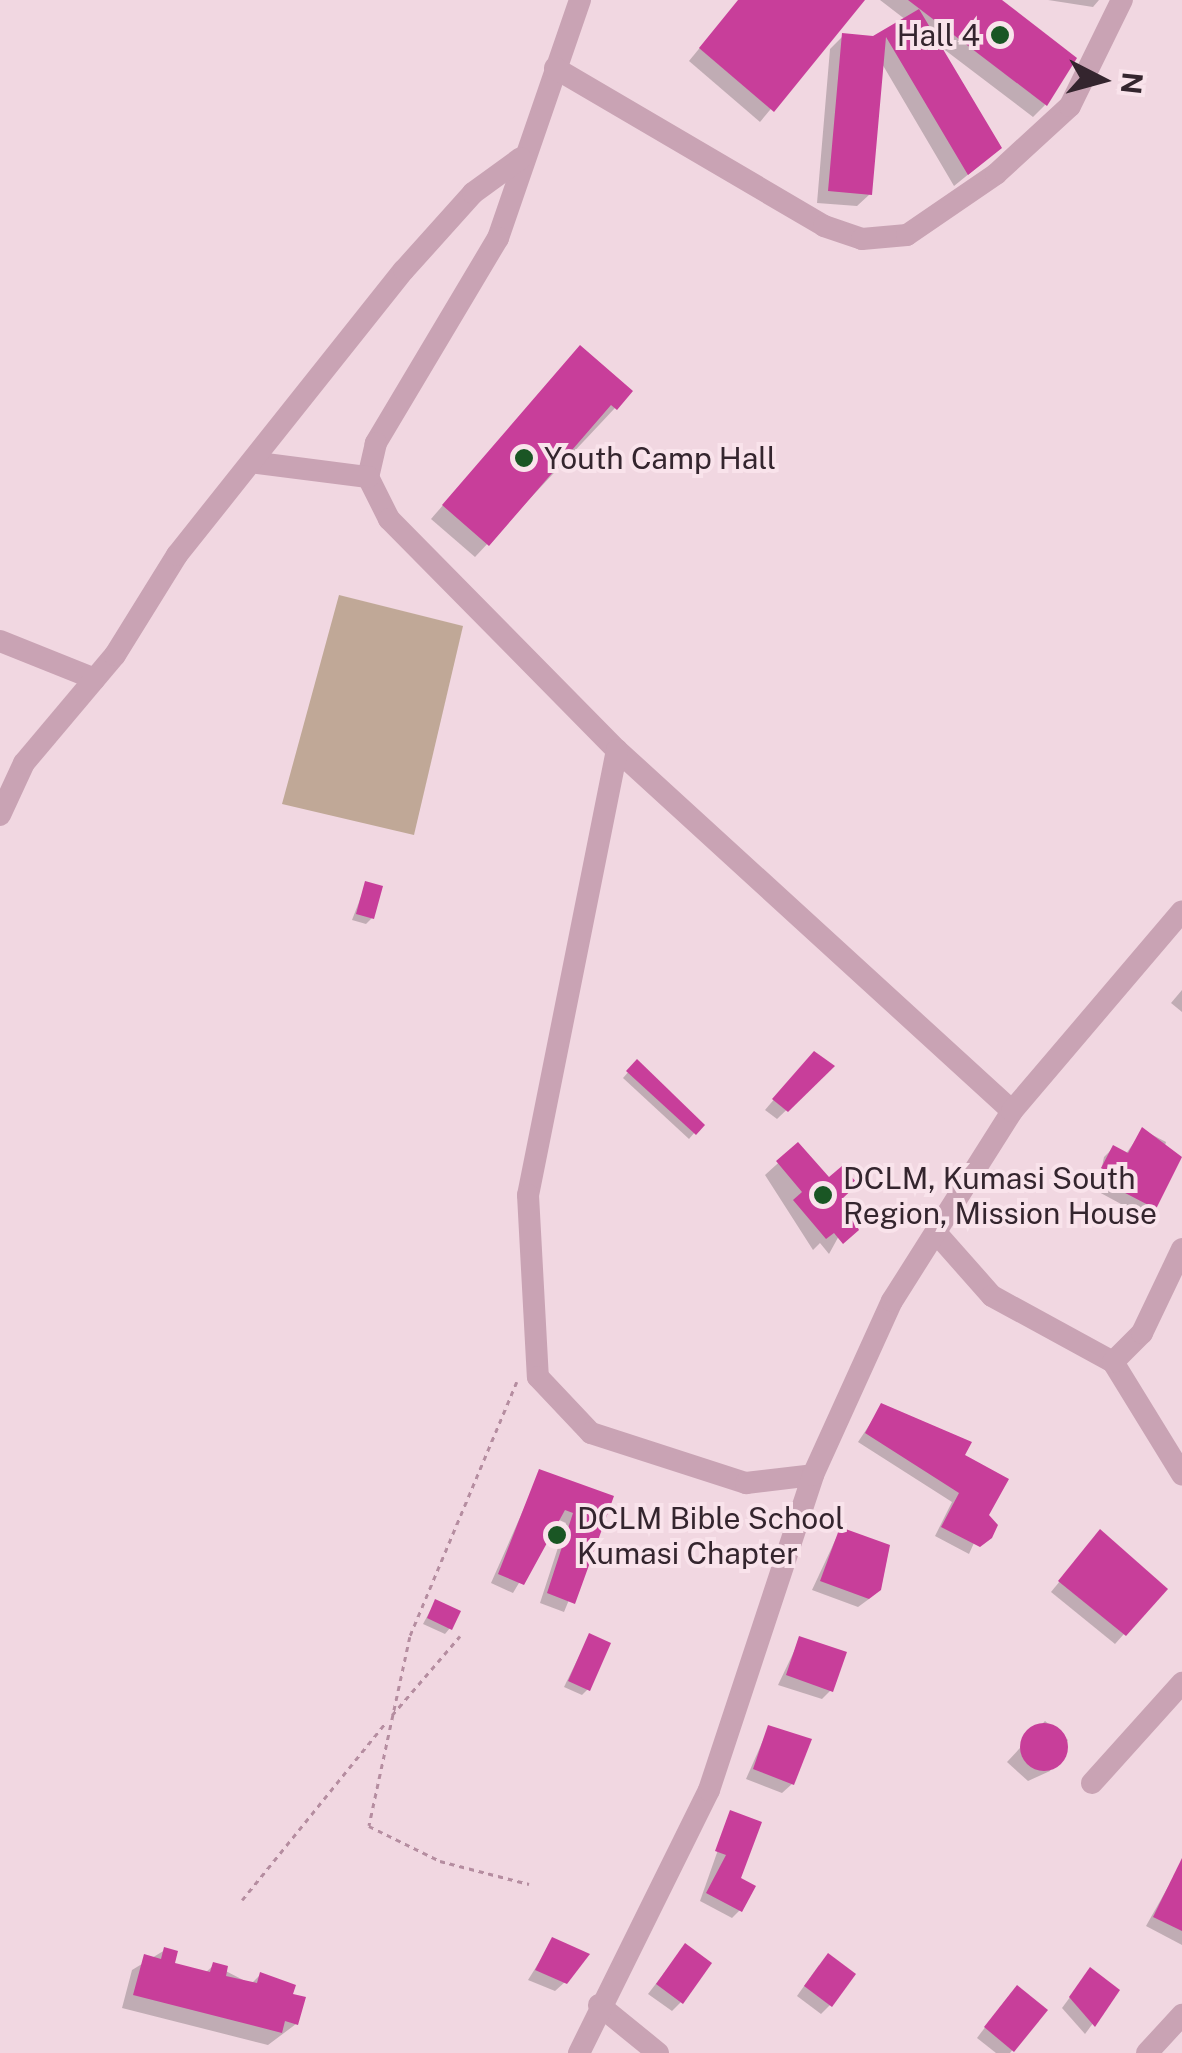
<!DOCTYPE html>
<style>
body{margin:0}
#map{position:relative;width:1182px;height:2053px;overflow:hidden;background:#f1d7e1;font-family:"Public Sans",sans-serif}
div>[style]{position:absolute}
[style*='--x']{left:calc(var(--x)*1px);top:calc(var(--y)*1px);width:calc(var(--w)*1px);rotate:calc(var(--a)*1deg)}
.green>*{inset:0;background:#c0a897}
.shadow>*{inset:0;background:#0003}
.building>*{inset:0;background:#c83e9a}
.round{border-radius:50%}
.path>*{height:2.5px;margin-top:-1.25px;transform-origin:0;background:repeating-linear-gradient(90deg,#b58da0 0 5px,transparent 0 10px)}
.minor>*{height:22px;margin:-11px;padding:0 11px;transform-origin:11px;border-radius:11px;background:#c9a3b4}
.dots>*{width:28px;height:28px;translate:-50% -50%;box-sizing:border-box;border:5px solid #f9e3eb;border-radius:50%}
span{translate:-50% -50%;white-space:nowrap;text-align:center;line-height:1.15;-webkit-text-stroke:8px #f9e3eb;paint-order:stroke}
.poi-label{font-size:30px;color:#34252e}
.right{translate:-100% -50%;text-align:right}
.left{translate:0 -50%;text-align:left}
.north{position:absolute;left:1052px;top:30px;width:100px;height:100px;-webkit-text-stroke:8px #f9e3eb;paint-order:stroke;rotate:96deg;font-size:28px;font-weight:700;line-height:40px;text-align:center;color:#34252e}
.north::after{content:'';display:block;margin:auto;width:35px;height:45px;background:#34252e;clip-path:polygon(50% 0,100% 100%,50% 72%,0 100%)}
</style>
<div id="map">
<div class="green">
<div style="clip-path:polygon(339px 595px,463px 626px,414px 835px,282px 804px)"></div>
</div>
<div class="shadow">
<div style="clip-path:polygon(739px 0,862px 0,760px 122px,689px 61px)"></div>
<div style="clip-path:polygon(880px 0,998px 0,1045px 105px,1033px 117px,937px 44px,986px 160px,954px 186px,881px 62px,870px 194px,857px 206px,817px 203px,830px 49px,843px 36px,874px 39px,906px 20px)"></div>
<div style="clip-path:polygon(1048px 0,1099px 0,1093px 7px)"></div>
<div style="clip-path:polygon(568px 361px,630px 392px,475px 557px,431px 519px)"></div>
<div style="clip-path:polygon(366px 884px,372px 918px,366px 924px,352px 920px)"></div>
<div style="clip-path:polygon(1182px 990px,1182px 1012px,1171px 1003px)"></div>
<div style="clip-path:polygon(637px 1062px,701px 1125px,689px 1139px,623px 1078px)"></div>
<div style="clip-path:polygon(805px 1063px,823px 1075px,777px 1119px,765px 1110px)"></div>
<div style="clip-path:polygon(1143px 1130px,1166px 1142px,1145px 1217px,1097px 1191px,1104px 1157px,1113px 1148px,1125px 1155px)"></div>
<div style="clip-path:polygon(798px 1145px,852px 1212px,829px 1254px,820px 1243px,813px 1250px,765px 1175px)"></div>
<div style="clip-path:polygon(882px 1406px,962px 1456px,986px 1516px,969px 1554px,935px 1536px,952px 1502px,858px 1442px)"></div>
<div style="clip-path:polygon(540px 1472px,611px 1498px,564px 1612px,540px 1603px,566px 1523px,557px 1519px,513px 1593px,491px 1583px)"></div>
<div style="clip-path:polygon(840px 1530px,869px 1599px,858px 1607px,812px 1590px)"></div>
<div style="clip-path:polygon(1092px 1542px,1164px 1589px,1115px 1644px,1051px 1592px)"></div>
<div style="clip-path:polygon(435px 1602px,450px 1628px,445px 1634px,423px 1624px)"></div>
<div style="clip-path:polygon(589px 1636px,588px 1689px,582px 1695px,564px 1687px)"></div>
<div style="clip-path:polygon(800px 1639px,831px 1690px,822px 1699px,778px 1685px)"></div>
<div style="clip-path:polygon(1045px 1721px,1068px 1740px,1050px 1771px,1028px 1781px,1007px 1762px)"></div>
<div style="clip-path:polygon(769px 1727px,792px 1784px,782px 1793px,746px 1779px)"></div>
<div style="clip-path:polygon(731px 1813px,740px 1910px,732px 1918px,700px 1901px)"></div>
<div style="clip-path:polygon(1181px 1864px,1182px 1864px,1182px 1945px,1146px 1926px)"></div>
<div style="clip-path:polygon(553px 1940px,565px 1982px,555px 1991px,528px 1980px)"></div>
<div style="clip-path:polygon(685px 1946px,681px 2002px,672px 2011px,648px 1994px)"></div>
<div style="clip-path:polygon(165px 1950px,172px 1965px,205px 1973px,214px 1965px,251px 1984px,260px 1975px,290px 1996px,296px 2024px,268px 2045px,122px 2008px,132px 1970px)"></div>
<div style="clip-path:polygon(819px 1965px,830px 2005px,821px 2014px,797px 1996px)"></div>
<div style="clip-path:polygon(1090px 1970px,1117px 1991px,1085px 2034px,1062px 2008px)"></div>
<div style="clip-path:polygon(1008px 1997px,1044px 2010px,1010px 2053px,996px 2053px,977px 2038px)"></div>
</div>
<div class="building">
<div style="clip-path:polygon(738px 0,865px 0,774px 112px,699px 48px)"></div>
<div style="clip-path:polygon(908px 0,1002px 0,1077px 58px,1047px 106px)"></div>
<div style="clip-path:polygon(919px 9px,1002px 148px,968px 175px,886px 37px,872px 195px,828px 191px,842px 33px,873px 36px)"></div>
<div style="clip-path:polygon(580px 345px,633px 391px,617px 410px,611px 405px,489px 546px,442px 505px)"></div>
<div style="clip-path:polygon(365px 881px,383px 886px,374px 919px,356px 914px)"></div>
<div style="clip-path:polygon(814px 1051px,835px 1066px,788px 1112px,772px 1099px)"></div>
<div style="clip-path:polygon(637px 1059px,705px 1125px,696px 1135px,626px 1071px)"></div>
<div style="clip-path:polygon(1142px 1127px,1182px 1157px,1156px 1209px,1104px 1182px,1110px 1172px,1101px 1168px,1113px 1145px,1128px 1153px)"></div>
<div style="clip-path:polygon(798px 1142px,829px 1177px,842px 1166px,858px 1184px,843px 1198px,859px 1230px,843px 1244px,834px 1233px,826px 1239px,793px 1200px,802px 1192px,776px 1161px)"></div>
<div style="clip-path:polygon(881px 1403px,972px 1442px,965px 1455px,1009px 1479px,989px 1515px,998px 1525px,992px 1538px,980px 1547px,941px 1527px,959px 1493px,865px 1433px)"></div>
<div style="clip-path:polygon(539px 1469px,614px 1496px,575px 1604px,547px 1593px,573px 1513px,565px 1510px,524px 1585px,498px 1574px)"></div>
<div style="clip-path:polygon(840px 1527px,890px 1545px,881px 1590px,869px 1599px,820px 1581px)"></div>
<div style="clip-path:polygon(1100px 1529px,1168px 1589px,1126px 1636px,1058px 1581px)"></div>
<div style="clip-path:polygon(435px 1599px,461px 1611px,452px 1630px,427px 1618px)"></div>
<div style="clip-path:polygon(589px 1633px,611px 1643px,590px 1691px,568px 1681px)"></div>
<div style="clip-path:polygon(799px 1636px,847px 1652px,833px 1692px,786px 1675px)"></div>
<div class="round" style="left:1020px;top:1723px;width:48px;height:48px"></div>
<div style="clip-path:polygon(768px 1725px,812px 1739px,794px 1785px,753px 1769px)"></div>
<div style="clip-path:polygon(730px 1810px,762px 1822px,741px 1878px,756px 1886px,742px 1912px,706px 1893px,726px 1855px,715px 1851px)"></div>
<div style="clip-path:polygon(1182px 1858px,1182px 1931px,1153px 1917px)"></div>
<div style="clip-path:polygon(552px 1937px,590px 1954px,567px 1984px,535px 1970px)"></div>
<div style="clip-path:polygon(685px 1943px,712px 1963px,683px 2004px,656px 1984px)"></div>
<div style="clip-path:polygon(164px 1947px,178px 1951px,175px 1963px,210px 1972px,213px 1962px,228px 1966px,226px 1976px,257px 1983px,260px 1972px,296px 1985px,293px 1994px,306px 1997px,298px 2025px,285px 2021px,282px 2033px,133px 1995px,144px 1954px,161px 1959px)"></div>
<div style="clip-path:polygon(828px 1953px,856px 1974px,832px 2007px,804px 1986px)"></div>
<div style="clip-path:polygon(1090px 1967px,1120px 1990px,1095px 2027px,1069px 1997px)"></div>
<div style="clip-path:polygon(1017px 1985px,1048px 2010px,1014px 2052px,984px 2027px)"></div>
</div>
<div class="path">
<div style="--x:517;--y:1382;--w:277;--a:112.8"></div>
<div style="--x:410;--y:1637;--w:193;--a:102.2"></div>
<div style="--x:369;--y:1826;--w:79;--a:26.2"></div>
<div style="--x:440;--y:1861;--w:92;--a:14.5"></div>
<div style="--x:392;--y:1715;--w:104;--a:-49.3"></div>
<div style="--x:242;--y:1900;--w:230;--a:-51"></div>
</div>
<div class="minor">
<div style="--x:580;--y:0;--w:252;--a:109"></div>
<div style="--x:498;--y:238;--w:239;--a:120.8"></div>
<div style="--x:376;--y:443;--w:35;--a:103"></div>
<div style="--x:368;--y:477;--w:47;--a:63.4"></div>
<div style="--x:389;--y:519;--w:325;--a:45.4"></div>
<div style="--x:617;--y:750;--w:535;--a:42.42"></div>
<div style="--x:555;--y:68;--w:312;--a:30.4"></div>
<div style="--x:824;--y:226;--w:40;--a:18.9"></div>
<div style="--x:862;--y:239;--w:45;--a:-5.1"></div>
<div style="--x:907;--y:235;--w:108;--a:-34.4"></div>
<div style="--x:996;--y:174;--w:100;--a:-42.6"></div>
<div style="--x:1070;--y:106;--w:118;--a:-63.9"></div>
<div style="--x:258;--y:463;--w:111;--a:7.3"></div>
<div style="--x:0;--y:641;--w:102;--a:21.8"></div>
<div style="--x:617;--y:750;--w:454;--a:101.3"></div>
<div style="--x:528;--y:1195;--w:182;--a:86.9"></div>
<div style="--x:538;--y:1377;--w:77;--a:46.6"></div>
<div style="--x:591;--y:1433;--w:163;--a:17.9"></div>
<div style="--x:746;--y:1483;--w:67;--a:-6.8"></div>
<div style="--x:0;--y:815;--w:57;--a:-65.2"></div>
<div style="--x:24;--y:763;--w:141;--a:-49.9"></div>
<div style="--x:115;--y:655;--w:118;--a:-58.2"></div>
<div style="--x:177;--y:555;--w:364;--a:-51.5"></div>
<div style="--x:404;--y:270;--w:103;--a:-48.1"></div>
<div style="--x:473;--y:193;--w:59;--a:-36.1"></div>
<div style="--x:938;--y:1235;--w:81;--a:48.5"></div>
<div style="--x:992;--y:1296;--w:138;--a:28.6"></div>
<div style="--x:1113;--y:1362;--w:132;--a:58.4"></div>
<div style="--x:1113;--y:1362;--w:41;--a:-45"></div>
<div style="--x:1142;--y:1333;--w:93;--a:-64.5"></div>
<div style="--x:1092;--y:1783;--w:135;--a:-48"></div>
<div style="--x:599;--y:2005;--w:76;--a:39.1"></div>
<div style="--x:579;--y:2053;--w:293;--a:-63.7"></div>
<div style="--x:709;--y:1790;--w:332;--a:-71.7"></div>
<div style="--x:813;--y:1475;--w:191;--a:-65.6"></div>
<div style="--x:892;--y:1301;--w:225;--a:-57.7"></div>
<div style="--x:1012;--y:1111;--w:262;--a:-49.6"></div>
<div style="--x:1147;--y:2053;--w:52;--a:-47.4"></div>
</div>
<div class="dots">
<div style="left:1000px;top:35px;background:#1a5624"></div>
<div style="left:524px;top:458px;background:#1a5624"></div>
<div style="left:823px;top:1195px;background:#1a5624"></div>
<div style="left:557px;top:1535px;background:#1a5624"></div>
</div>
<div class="poi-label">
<span class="right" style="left:980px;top:35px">Hall 4</span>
<span class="left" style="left:544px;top:458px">Youth Camp Hall</span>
<span class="left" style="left:843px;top:1195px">DCLM, Kumasi South<br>Region, Mission House</span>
<span class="left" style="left:577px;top:1535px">DCLM Bible School<br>Kumasi Chapter</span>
</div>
<div class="north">N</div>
</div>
